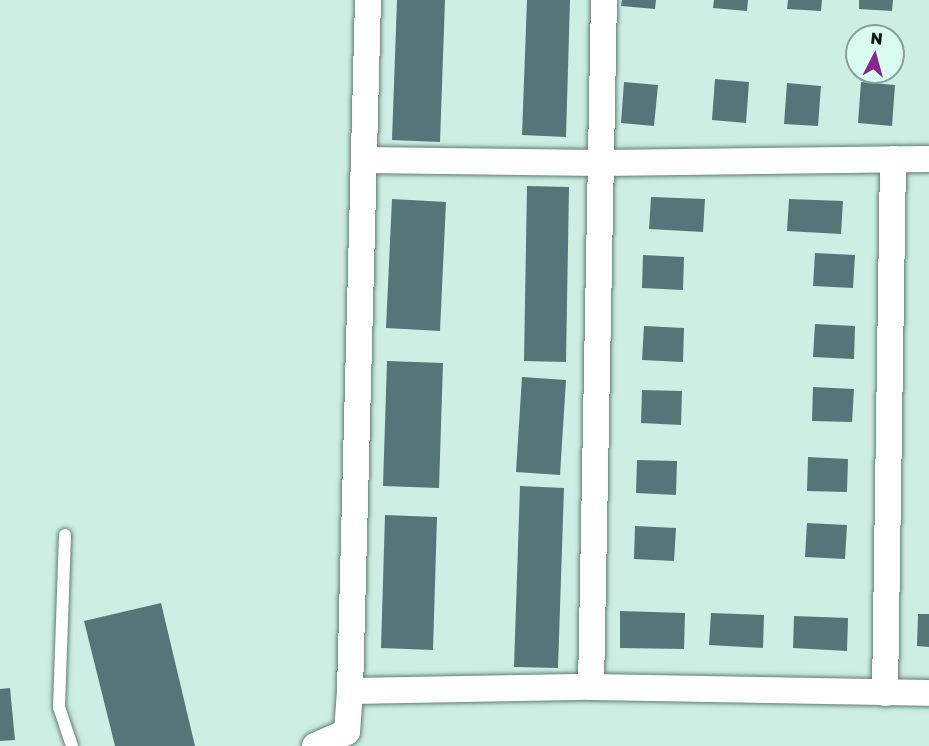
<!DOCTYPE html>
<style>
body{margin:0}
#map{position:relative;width:929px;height:746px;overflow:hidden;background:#cdeee3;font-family:"Golos Text",sans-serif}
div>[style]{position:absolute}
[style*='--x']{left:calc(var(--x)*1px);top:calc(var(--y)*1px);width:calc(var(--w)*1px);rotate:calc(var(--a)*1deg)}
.building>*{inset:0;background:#557679}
.roads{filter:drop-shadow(0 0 2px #5f7d73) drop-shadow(0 0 2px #5f7d73)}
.lane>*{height:12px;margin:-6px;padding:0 6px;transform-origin:6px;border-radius:6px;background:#fff}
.street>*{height:26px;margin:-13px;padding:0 13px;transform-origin:13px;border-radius:13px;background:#fff}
span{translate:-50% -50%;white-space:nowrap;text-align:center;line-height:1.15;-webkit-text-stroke:5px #dafcf0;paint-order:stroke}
.north{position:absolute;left:845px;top:24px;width:60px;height:60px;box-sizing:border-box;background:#dafcf0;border:2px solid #87a098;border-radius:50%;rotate:6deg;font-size:16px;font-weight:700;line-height:24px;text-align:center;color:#0b1713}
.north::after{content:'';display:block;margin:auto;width:21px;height:27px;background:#88268f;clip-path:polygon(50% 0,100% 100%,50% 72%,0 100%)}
</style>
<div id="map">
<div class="building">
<div style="clip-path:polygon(397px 0,445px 0,440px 142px,392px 140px)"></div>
<div style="clip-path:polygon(527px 0,570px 0,566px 137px,522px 135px)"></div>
<div style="clip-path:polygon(622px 0,656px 0,655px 9px,621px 6px)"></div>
<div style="clip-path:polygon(714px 0,748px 0,747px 11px,713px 8px)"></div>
<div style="clip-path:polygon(788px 0,822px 0,821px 11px,787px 9px)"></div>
<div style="clip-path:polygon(859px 0,893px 0,892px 11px,859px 9px)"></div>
<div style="clip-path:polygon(715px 79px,749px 82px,746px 123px,712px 120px)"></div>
<div style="clip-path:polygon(624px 82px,658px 85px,654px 126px,621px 123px)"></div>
<div style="clip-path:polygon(861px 82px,895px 85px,892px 126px,858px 123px)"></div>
<div style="clip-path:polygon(787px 83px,821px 86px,818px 126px,784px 124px)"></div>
<div style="clip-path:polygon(527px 186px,569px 187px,566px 362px,524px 361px)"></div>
<div style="clip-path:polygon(651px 197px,705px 199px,703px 232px,649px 229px)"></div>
<div style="clip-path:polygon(392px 199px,446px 202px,440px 331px,386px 328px)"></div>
<div style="clip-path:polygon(789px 199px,843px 201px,841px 234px,787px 231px)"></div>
<div style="clip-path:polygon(815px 253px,855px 255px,853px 288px,813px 286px)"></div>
<div style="clip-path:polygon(643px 255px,684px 257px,683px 290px,642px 288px)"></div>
<div style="clip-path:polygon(815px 324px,855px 326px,854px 359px,813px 357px)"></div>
<div style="clip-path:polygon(644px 326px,684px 328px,683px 362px,642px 360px)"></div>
<div style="clip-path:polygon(387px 361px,443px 363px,439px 488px,383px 486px)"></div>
<div style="clip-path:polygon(522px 377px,566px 380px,560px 475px,516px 472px)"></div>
<div style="clip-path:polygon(813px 387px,854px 389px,852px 422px,812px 421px)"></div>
<div style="clip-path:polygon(642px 390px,682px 391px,681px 425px,641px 423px)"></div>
<div style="clip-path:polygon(808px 457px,848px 459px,847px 492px,807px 491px)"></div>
<div style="clip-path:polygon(637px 460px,677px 461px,676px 495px,636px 493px)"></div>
<div style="clip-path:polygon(520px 486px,564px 488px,558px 668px,514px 667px)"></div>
<div style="clip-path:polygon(385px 515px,437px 517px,433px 650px,381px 648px)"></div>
<div style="clip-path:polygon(807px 523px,847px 525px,845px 559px,805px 557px)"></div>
<div style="clip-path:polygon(635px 526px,676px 528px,674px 561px,634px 559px)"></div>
<div style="clip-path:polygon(161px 603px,195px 746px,115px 746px,84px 621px)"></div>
<div style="clip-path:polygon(620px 611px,685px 613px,684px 649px,620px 648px)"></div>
<div style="clip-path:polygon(711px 613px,764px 615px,763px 648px,709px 645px)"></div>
<div style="clip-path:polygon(918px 614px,929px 614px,929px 647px,917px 646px)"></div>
<div style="clip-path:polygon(794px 616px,848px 618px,847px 651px,793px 648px)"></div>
<div style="clip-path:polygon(10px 688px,15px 740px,0 741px,0 689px)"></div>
</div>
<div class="roads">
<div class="lane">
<div style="--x:65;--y:535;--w:172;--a:92"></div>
<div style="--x:59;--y:707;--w:41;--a:71.6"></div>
</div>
<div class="street">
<div style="--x:364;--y:160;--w:237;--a:0.7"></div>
<div style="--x:601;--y:163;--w:328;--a:-0.7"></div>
<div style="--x:591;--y:687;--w:338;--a:1"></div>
<div style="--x:350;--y:691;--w:691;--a:-88.51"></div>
<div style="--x:885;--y:693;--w:534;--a:-89.14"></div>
<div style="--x:315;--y:746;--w:35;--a:-24"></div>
<div style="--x:347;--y:732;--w:41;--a:-85.8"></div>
<div style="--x:350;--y:691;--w:241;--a:-1"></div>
<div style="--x:591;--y:687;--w:687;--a:-88.92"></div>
</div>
</div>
<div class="north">N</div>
</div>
